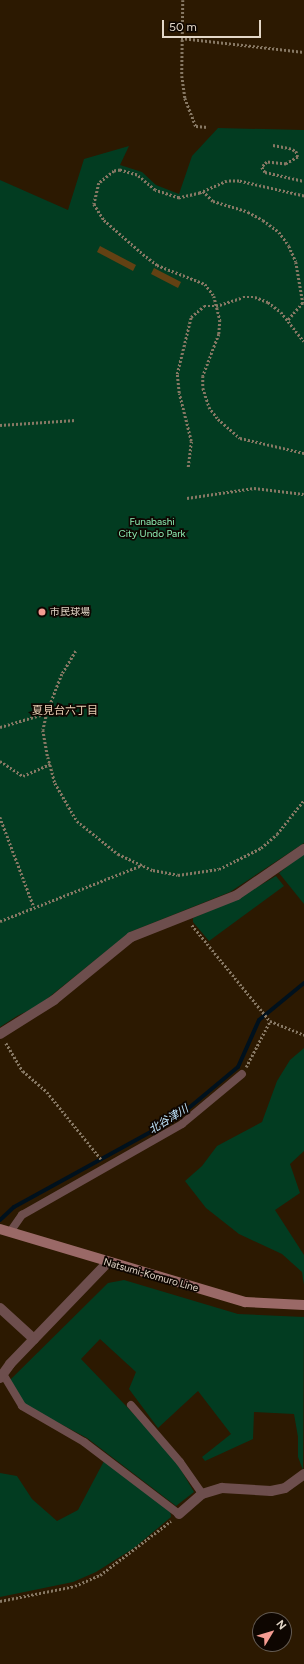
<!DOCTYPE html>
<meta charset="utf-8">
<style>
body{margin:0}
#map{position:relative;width:304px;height:1664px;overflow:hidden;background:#2c1901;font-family:Figtree,"Noto Sans JP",sans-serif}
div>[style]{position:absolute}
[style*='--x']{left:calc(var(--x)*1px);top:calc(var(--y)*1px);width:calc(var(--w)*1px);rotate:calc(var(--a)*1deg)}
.green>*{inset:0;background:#023c21}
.stream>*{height:4px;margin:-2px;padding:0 2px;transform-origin:2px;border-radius:2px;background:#00111d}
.building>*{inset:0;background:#634113}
.path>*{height:2.5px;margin-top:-1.25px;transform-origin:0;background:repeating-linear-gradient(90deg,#877864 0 2px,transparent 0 4px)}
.service>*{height:8px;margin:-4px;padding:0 4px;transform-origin:4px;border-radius:4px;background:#6d4e4d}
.minor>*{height:10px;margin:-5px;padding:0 5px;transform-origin:5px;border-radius:5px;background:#6d4e4d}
.tertiary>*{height:10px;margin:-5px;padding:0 5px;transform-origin:5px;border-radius:5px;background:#6d4e4d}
.secondary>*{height:10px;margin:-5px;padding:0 5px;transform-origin:5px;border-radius:5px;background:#9a6967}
.dots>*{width:11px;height:11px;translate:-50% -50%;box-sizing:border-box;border:2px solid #0e0601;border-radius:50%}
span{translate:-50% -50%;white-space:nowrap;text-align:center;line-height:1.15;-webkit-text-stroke:3.5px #0e0601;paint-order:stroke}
.park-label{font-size:10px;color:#8eefb4}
.poi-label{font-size:10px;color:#e3d7c8}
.left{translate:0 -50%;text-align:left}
.street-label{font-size:10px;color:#e3d7c8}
.neighbourhood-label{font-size:11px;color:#e8cfb2}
.water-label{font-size:11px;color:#c2e7fe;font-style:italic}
.north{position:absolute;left:252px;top:1612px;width:40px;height:40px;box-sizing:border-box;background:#0e0601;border:1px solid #635a51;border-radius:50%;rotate:52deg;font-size:11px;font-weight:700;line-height:16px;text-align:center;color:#e3d7c8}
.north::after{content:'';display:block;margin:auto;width:14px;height:18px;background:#f59c92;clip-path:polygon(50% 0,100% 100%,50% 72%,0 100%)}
.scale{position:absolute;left:162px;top:20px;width:99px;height:18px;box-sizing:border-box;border:2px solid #e3d7c8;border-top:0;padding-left:5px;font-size:12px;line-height:14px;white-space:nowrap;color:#e3d7c8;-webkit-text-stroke:3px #0e0601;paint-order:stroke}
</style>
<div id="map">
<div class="green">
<div style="clip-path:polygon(218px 128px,304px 130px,304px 843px,230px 892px,130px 932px,38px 1006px,17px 1016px,0 1027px,0 180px,68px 210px,84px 159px,129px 146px,120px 165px,142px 172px,156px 185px,179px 194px,192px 156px)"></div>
<div style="clip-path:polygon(304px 853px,304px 904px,279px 873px)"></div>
<div style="clip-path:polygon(276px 876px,284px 886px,209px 941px,193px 922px,193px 918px,237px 899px)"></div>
<div style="clip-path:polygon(304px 1048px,304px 1151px,290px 1164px,300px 1193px,275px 1210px,304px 1255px,304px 1285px,302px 1272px,282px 1254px,239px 1234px,206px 1208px,185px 1181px,202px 1166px,217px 1146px,262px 1122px,277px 1081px,290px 1060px)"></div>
<div style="clip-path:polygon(124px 1280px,238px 1314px,304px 1317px,303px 1470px,298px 1457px,298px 1437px,294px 1414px,254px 1412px,253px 1439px,205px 1461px,202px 1457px,231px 1434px,198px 1391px,158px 1428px,129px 1389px,136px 1372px,100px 1339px,81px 1359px,151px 1432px,177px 1463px,194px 1492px,176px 1506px,87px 1438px,25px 1405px,10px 1380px,108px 1283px)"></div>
<div style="clip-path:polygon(104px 1461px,170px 1510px,171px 1517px,134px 1548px,96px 1572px,73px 1582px,0 1597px,0 1473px,17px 1476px,32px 1499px,57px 1521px,78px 1510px)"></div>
</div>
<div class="stream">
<div style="--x:0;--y:1220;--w:19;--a:-43"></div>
<div style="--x:14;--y:1207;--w:187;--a:-28.8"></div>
<div style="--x:178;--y:1117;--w:78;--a:-39.8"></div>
<div style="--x:238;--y:1067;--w:51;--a:-65.9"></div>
<div style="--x:259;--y:1020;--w:58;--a:-39.4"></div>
</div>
<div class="building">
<div style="clip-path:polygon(100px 246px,136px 265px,133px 271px,97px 252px)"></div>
<div style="clip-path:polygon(154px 268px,181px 282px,178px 288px,151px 274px)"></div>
</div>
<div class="path">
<div style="--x:183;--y:0;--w:76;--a:90.8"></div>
<div style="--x:182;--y:76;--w:22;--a:82"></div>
<div style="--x:185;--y:98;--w:30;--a:69"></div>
<div style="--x:196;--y:126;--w:12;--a:5"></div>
<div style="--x:181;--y:38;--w:124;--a:6.5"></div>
<div style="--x:273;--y:145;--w:16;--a:11"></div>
<div style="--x:289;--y:148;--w:8;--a:23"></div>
<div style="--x:296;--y:151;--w:6;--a:72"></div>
<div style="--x:298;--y:157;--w:14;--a:150"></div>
<div style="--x:286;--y:164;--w:19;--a:-174"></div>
<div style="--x:267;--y:162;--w:7;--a:135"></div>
<div style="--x:262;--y:167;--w:6;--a:59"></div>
<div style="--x:265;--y:172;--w:40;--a:13"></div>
<div style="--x:203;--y:191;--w:14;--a:45"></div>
<div style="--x:213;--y:201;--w:37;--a:17"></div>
<div style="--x:248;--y:212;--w:17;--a:28"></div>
<div style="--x:263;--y:220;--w:20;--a:37"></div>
<div style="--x:279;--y:232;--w:17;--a:54"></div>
<div style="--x:289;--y:246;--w:17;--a:66"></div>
<div style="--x:296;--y:262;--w:42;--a:80.3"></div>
<div style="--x:303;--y:303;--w:23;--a:131"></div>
<div style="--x:304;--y:196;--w:67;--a:-167"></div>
<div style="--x:239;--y:181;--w:12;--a:180"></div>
<div style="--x:227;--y:181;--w:30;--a:156"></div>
<div style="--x:200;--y:193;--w:22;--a:167"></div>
<div style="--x:179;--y:198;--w:25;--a:-162"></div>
<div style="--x:155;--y:190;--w:23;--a:-140"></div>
<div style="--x:137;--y:175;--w:18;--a:-164"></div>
<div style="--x:120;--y:170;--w:6;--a:171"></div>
<div style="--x:114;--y:171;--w:19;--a:141"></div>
<div style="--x:99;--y:183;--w:22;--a:103"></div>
<div style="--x:94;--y:204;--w:19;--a:58"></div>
<div style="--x:104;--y:220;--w:52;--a:41.1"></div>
<div style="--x:143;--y:254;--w:18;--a:38"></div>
<div style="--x:157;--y:265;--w:52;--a:21.6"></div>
<div style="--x:205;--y:284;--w:15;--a:53"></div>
<div style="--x:214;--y:296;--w:25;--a:76"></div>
<div style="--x:220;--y:320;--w:14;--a:94"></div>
<div style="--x:219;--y:334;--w:45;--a:110.9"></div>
<div style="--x:203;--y:376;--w:12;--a:90"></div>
<div style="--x:203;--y:388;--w:20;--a:72"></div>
<div style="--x:209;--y:407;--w:15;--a:53"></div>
<div style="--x:218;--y:419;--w:29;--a:41"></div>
<div style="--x:240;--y:438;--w:66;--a:13.2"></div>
<div style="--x:0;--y:425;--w:76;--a:-3.8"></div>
<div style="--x:188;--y:467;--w:26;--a:-83"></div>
<div style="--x:191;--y:441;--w:49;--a:-104"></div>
<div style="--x:179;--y:393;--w:19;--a:-96"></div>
<div style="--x:177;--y:374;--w:59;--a:-76.2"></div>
<div style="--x:191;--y:317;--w:17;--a:-40"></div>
<div style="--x:204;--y:306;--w:12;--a:0"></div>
<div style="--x:216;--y:306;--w:28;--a:-18"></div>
<div style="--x:243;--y:297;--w:12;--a:0"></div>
<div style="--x:255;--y:297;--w:14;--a:21"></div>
<div style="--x:268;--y:302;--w:16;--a:38"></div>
<div style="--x:281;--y:312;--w:37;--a:52"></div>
<div style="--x:187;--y:498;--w:68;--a:-8.5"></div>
<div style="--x:254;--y:488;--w:50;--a:6.8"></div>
<div style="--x:76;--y:651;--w:27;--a:121"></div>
<div style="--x:62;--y:674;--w:42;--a:111"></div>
<div style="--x:47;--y:713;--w:17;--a:103"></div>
<div style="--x:43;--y:730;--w:27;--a:80"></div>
<div style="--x:48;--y:757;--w:27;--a:75"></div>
<div style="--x:55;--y:783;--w:44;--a:59.9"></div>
<div style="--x:77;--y:821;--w:53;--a:38.8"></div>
<div style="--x:118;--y:854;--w:38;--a:25"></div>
<div style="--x:153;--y:870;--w:25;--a:11"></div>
<div style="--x:178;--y:875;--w:41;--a:-8.3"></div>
<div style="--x:219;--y:869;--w:47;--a:-26.6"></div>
<div style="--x:261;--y:848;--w:21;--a:-41"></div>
<div style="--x:277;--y:834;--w:43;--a:-51.5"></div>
<div style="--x:0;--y:727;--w:49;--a:-16.6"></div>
<div style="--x:0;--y:761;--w:27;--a:33"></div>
<div style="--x:23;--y:776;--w:30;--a:-24"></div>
<div style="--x:0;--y:817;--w:96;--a:69.3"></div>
<div style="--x:0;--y:921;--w:153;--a:-21.5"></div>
<div style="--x:192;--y:925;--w:124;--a:50.9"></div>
<div style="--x:270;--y:1021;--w:37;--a:22"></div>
<div style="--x:6;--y:1043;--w:33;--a:59"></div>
<div style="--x:23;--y:1071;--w:32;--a:41"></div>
<div style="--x:47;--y:1092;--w:86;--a:51.1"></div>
<div style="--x:246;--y:1067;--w:52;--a:-62.4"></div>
<div style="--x:0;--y:1601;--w:76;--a:-11.3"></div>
<div style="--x:75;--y:1586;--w:27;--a:-24"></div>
<div style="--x:100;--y:1575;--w:89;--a:-37.3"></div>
</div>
<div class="service">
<div style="--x:10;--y:1232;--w:21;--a:-55"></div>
<div style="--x:22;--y:1215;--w:184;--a:-29.6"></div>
<div style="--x:182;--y:1124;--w:78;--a:-39.8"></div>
<div style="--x:3;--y:1374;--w:37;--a:59"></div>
<div style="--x:22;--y:1406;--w:72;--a:30.1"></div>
<div style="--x:84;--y:1442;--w:119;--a:37.2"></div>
<div style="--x:131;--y:1405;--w:75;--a:49.3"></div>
<div style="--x:180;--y:1462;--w:39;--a:55"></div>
</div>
<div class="minor">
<div style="--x:0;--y:1034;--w:64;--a:-32.2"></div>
<div style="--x:54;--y:1000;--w:99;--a:-39.3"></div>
<div style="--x:131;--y:937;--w:114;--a:-21.6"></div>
<div style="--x:237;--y:895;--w:81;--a:-34.5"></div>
<div style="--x:0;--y:1308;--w:46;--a:42.4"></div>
<div style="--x:179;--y:1514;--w:30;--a:-41"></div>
<div style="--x:202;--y:1494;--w:21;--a:-17"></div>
<div style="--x:222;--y:1488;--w:49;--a:3.5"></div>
<div style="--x:271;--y:1491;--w:14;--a:-12"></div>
<div style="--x:285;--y:1488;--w:24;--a:-36"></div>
</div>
<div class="tertiary">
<div style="--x:0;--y:1378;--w:17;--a:-54"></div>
<div style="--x:10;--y:1364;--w:141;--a:-46.1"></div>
</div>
<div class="secondary">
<div style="--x:0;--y:1229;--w:256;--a:16.6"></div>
<div style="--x:245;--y:1302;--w:59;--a:2.9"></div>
</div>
<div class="dots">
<div style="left:42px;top:612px;background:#f59c92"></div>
</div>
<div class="park-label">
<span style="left:152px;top:527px">Funabashi<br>City Undo Park</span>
</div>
<div class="poi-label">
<span class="left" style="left:50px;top:612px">市民球場</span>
</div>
<div class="street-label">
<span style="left:151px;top:1275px;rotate:16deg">Natsumi-Komuro Line</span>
</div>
<div class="neighbourhood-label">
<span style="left:65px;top:711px">夏見台六丁目</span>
</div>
<div class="water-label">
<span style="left:169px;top:1120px;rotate:-32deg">北谷津川</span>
</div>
<div class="north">N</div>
<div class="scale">50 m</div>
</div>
